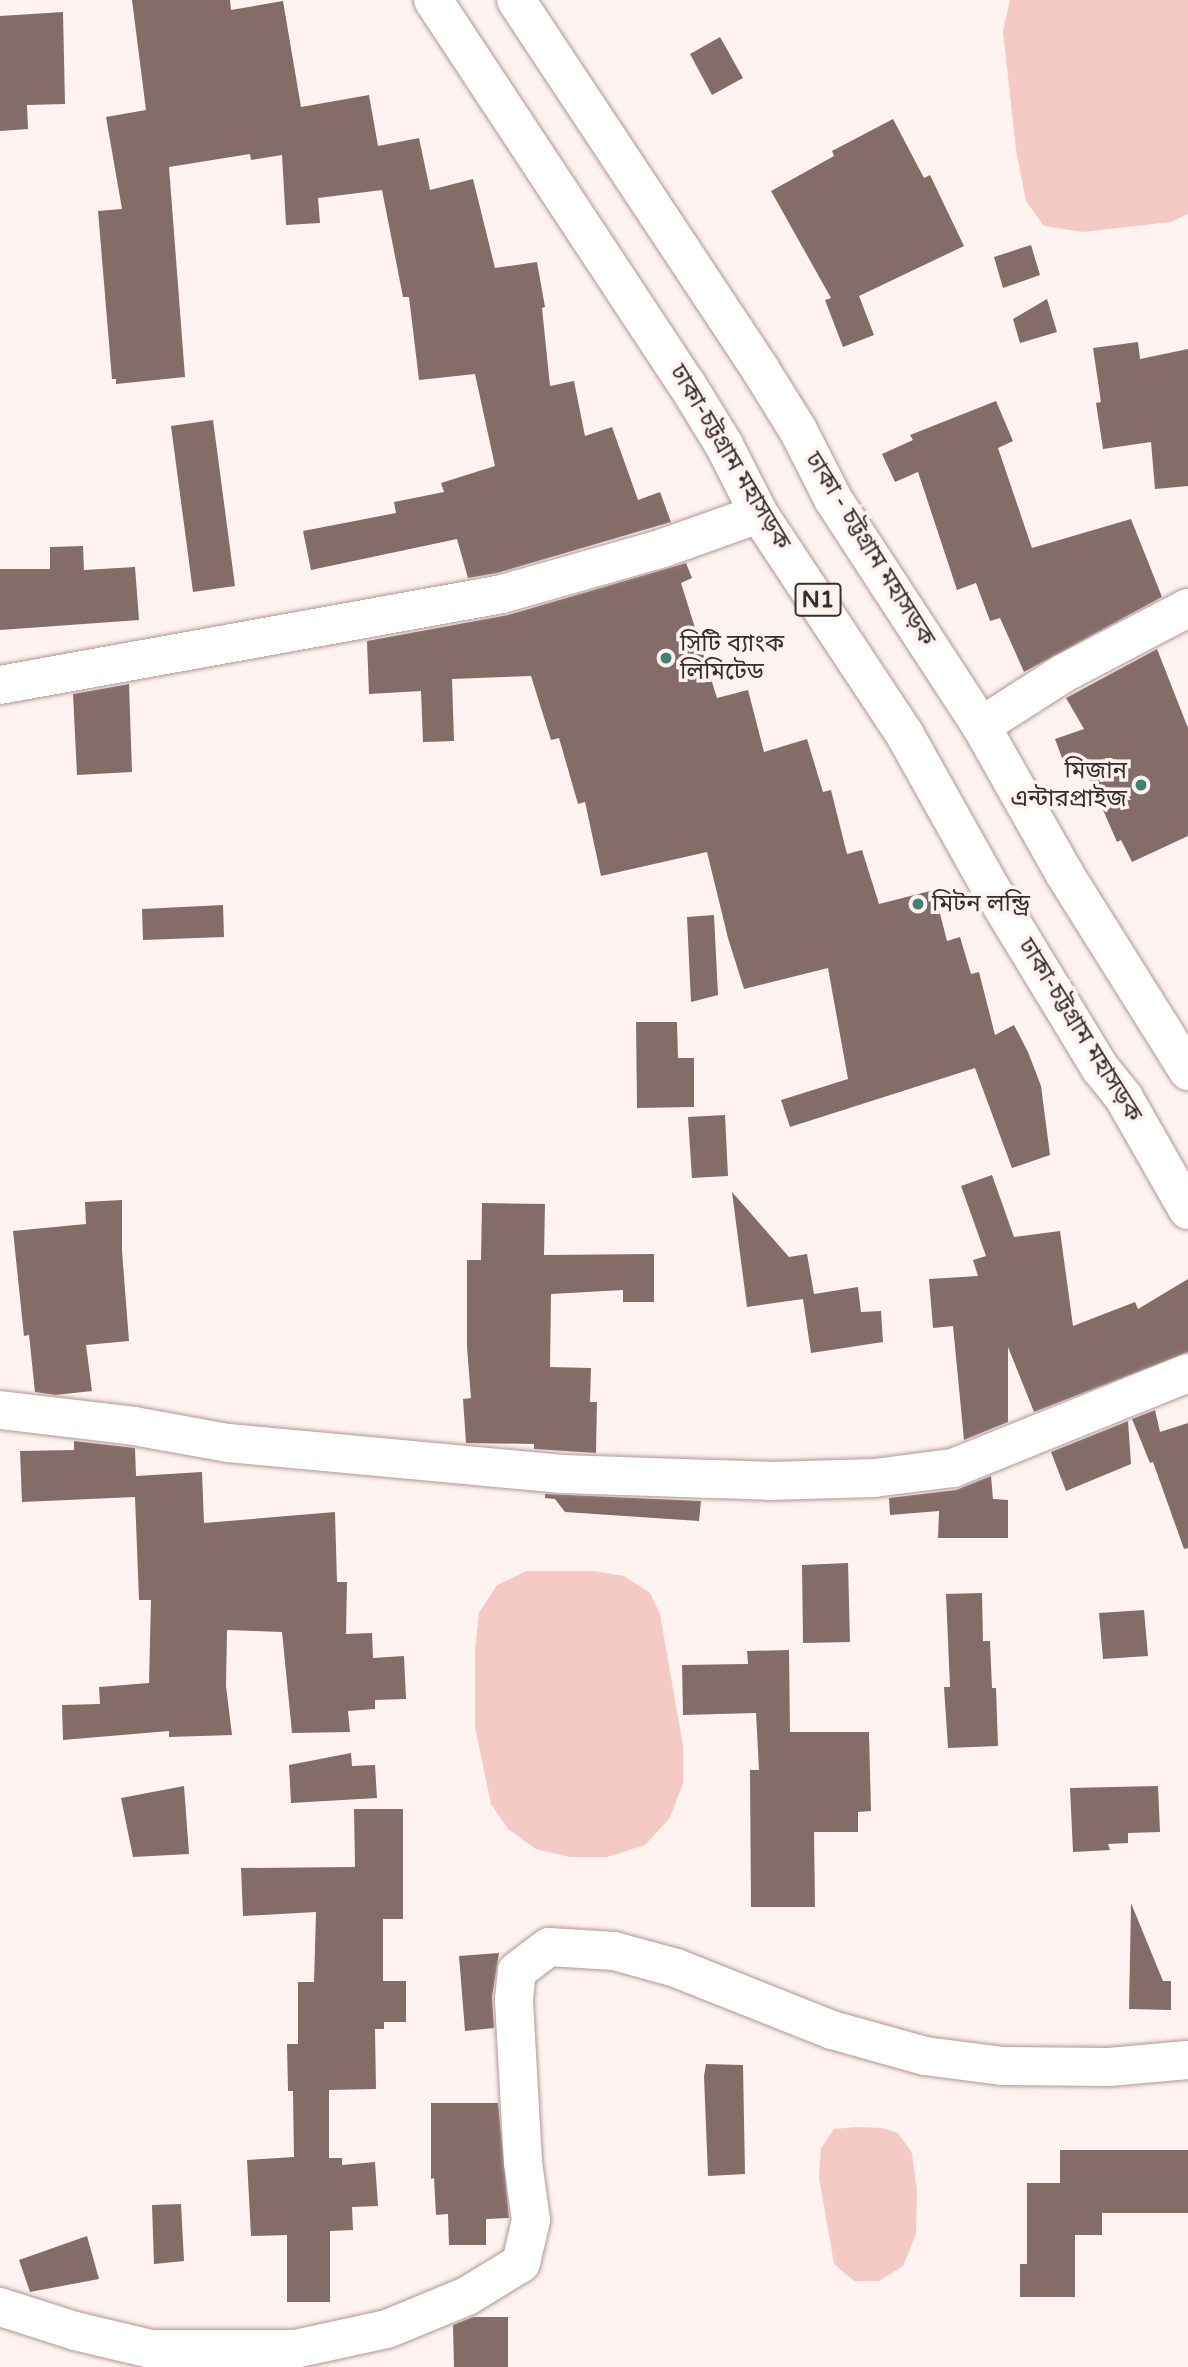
<!DOCTYPE html>
<meta charset="utf-8">
<style>
body{margin:0}
#map{position:relative;width:1188px;height:2367px;overflow:hidden;background:#fef3f1;font-family:"Varela Round","Noto Sans Bengali",sans-serif}
div>[style]{position:absolute}
[style*='--x']{left:calc(var(--x)*1px);top:calc(var(--y)*1px);width:calc(var(--w)*1px);rotate:calc(var(--a)*1deg)}
.water>*{inset:0;background:#f5cac5}
.building>*{inset:0;background:#846c69}
.roads{filter:drop-shadow(0 0 2px #b09794) drop-shadow(0 0 2px #b09794)}
.minor>*{height:38px;margin:-19px;padding:0 19px;transform-origin:19px;border-radius:19px;background:#fff}
.trunk>*{height:38px;margin:-19px;padding:0 19px;transform-origin:19px;border-radius:19px;background:#fff}
.dots>*{width:19px;height:19px;translate:-50% -50%;box-sizing:border-box;border:4px solid #fef3f1;border-radius:50%}
span{translate:-50% -50%;white-space:nowrap;text-align:center;line-height:1.15;-webkit-text-stroke:7px #fef3f1;paint-order:stroke}
.shield-label span{padding:2px 5px;background:#fef3f1;border:2px solid;border-radius:5px;-webkit-text-stroke-width:0}
.shield-label{font-size:23px;color:#372d2c;font-weight:700}
.street-label{font-size:24px;color:#372d2c}
.poi-label{font-size:24px;color:#372d2c}
.left{translate:0 -50%;text-align:left}
.right{translate:-100% -50%;text-align:right}
</style>
<div id="map">
<div class="water">
<div style="clip-path:polygon(1010px 0,1188px 0,1188px 214px,1171px 222px,1083px 232px,1044px 226px,1026px 201px,1016px 150px,1003px 31px)"></div>
<div style="clip-path:polygon(527px 1571px,594px 1571px,624px 1576px,650px 1593px,660px 1614px,683px 1746px,683px 1783px,670px 1818px,645px 1845px,607px 1857px,570px 1857px,536px 1849px,508px 1829px,491px 1804px,475px 1727px,475px 1650px,479px 1613px,497px 1585px)"></div>
<div style="clip-path:polygon(856px 2127px,882px 2128px,898px 2133px,912px 2153px,917px 2192px,916px 2234px,903px 2266px,879px 2281px,854px 2281px,834px 2264px,819px 2177px,821px 2148px,834px 2129px)"></div>
</div>
<div class="building">
<div style="clip-path:polygon(132px 0,230px 0,231px 10px,283px 1px,301px 107px,369px 95px,378px 146px,419px 138px,430px 190px,473px 179px,495px 268px,537px 262px,545px 307px,542px 308px,550px 386px,574px 381px,585px 436px,612px 427px,638px 500px,660px 492px,671px 522px,497px 573px,468px 578px,457px 539px,311px 570px,303px 531px,396px 513px,394px 502px,444px 492px,441px 483px,495px 466px,475px 374px,419px 380px,409px 297px,403px 297px,382px 190px,318px 198px,320px 223px,286px 225px,282px 155px,251px 160px,250px 154px,169px 167px,185px 377px,116px 384px,116px 379px,112px 379px,98px 211px,122px 209px,106px 117px,146px 110px)"></div>
<div style="clip-path:polygon(63px 12px,65px 104px,27px 105px,28px 129px,0 131px,0 16px)"></div>
<div style="clip-path:polygon(720px 37px,743px 78px,712px 95px,690px 54px)"></div>
<div style="clip-path:polygon(893px 119px,924px 178px,930px 175px,964px 246px,859px 296px,874px 335px,843px 347px,825px 300px,831px 298px,771px 191px,834px 156px,832px 151px)"></div>
<div style="clip-path:polygon(1031px 245px,1040px 275px,1003px 288px,994px 257px)"></div>
<div style="clip-path:polygon(1047px 299px,1057px 332px,1020px 343px,1013px 319px)"></div>
<div style="clip-path:polygon(1138px 342px,1140px 359px,1188px 349px,1188px 486px,1155px 489px,1151px 442px,1103px 449px,1096px 403px,1101px 402px,1093px 348px)"></div>
<div style="clip-path:polygon(996px 401px,1013px 441px,998px 448px,1032px 548px,1131px 519px,1162px 597px,1024px 672px,1000px 618px,990px 621px,976px 583px,957px 590px,918px 472px,895px 482px,882px 454px,913px 440px,910px 435px)"></div>
<div style="clip-path:polygon(213px 420px,235px 586px,193px 592px,171px 426px)"></div>
<div style="clip-path:polygon(83px 546px,84px 570px,135px 567px,139px 620px,0 630px,0 569px,50px 569px,50px 547px)"></div>
<div style="clip-path:polygon(686px 563px,692px 578px,681px 583px,717px 698px,748px 690px,764px 752px,807px 739px,823px 792px,831px 790px,847px 854px,862px 850px,879px 904px,934px 890px,947px 941px,960px 937px,971px 974px,979px 972px,995px 1035px,1014px 1025px,1028px 1052px,1041px 1086px,1050px 1155px,1012px 1168px,975px 1068px,790px 1127px,781px 1100px,848px 1079px,828px 968px,744px 989px,728px 938px,707px 852px,601px 876px,585px 802px,578px 804px,559px 738px,551px 740px,531px 676px,452px 679px,454px 741px,423px 742px,421px 691px,369px 694px,367px 641px,508px 615px)"></div>
<div style="clip-path:polygon(1157px 649px,1188px 728px,1188px 836px,1132px 862px,1121px 840px,1117px 842px,1086px 771px,1069px 777px,1055px 739px,1084px 729px,1066px 698px)"></div>
<div style="clip-path:polygon(129px 684px,132px 772px,77px 775px,73px 694px)"></div>
<div style="clip-path:polygon(223px 905px,224px 937px,143px 940px,142px 909px)"></div>
<div style="clip-path:polygon(714px 915px,718px 995px,691px 1002px,687px 917px)"></div>
<div style="clip-path:polygon(636px 1022px,677px 1022px,678px 1058px,694px 1058px,694px 1107px,637px 1108px)"></div>
<div style="clip-path:polygon(725px 1115px,728px 1176px,692px 1178px,688px 1117px)"></div>
<div style="clip-path:polygon(992px 1175px,1014px 1237px,1060px 1231px,1073px 1326px,1135px 1302px,1138px 1309px,1188px 1279px,1188px 1352px,1034px 1412px,1008px 1347px,1008px 1422px,964px 1440px,953px 1326px,933px 1328px,929px 1279px,978px 1276px,973px 1260px,986px 1256px,961px 1186px)"></div>
<div style="clip-path:polygon(732px 1192px,789px 1257px,807px 1254px,814px 1294px,858px 1287px,861px 1312px,881px 1311px,883px 1342px,811px 1353px,803px 1299px,747px 1307px)"></div>
<div style="clip-path:polygon(122px 1200px,122px 1251px,129px 1341px,86px 1345px,92px 1391px,55px 1395px,35px 1392px,29px 1335px,24px 1336px,13px 1231px,86px 1224px,85px 1202px)"></div>
<div style="clip-path:polygon(482px 1203px,545px 1204px,544px 1255px,654px 1254px,654px 1302px,623px 1302px,623px 1290px,551px 1294px,550px 1367px,591px 1368px,590px 1402px,597px 1402px,596px 1453px,534px 1449px,534px 1444px,466px 1443px,463px 1399px,471px 1398px,467px 1347px,467px 1260px,481px 1260px)"></div>
<div style="clip-path:polygon(1155px 1410px,1160px 1432px,1188px 1423px,1188px 1548px,1184px 1549px,1153px 1462px,1150px 1463px,1132px 1419px)"></div>
<div style="clip-path:polygon(1128px 1421px,1131px 1464px,1066px 1491px,1051px 1452px)"></div>
<div style="clip-path:polygon(74px 1441px,135px 1448px,136px 1476px,202px 1472px,204px 1523px,335px 1512px,337px 1582px,347px 1582px,346px 1634px,372px 1633px,373px 1658px,404px 1656px,406px 1699px,375px 1700px,375px 1709px,348px 1711px,350px 1732px,292px 1733px,282px 1632px,227px 1630px,226px 1686px,232px 1735px,169px 1737px,169px 1731px,63px 1740px,62px 1705px,100px 1704px,99px 1687px,149px 1683px,151px 1600px,139px 1600px,135px 1497px,22px 1502px,20px 1451px,74px 1450px)"></div>
<div style="clip-path:polygon(991px 1476px,993px 1499px,1008px 1500px,1008px 1538px,938px 1538px,939px 1511px,890px 1515px,889px 1498px,956px 1490px)"></div>
<div style="clip-path:polygon(545px 1494px,701px 1501px,699px 1521px,565px 1512px,555px 1499px,545px 1498px)"></div>
<div style="clip-path:polygon(848px 1563px,850px 1642px,803px 1643px,802px 1565px)"></div>
<div style="clip-path:polygon(982px 1593px,983px 1641px,990px 1641px,992px 1688px,996px 1688px,998px 1746px,948px 1748px,944px 1687px,950px 1687px,946px 1594px)"></div>
<div style="clip-path:polygon(1144px 1610px,1148px 1656px,1103px 1659px,1099px 1613px)"></div>
<div style="clip-path:polygon(789px 1650px,790px 1732px,869px 1732px,871px 1811px,858px 1812px,858px 1832px,814px 1832px,815px 1907px,751px 1907px,750px 1770px,759px 1770px,756px 1713px,683px 1715px,682px 1665px,748px 1664px,747px 1651px)"></div>
<div style="clip-path:polygon(351px 1753px,352px 1766px,375px 1765px,377px 1798px,291px 1803px,289px 1765px)"></div>
<div style="clip-path:polygon(184px 1786px,189px 1854px,133px 1857px,121px 1798px)"></div>
<div style="clip-path:polygon(1158px 1786px,1160px 1832px,1128px 1833px,1128px 1843px,1108px 1844px,1110px 1850px,1073px 1852px,1070px 1788px)"></div>
<div style="clip-path:polygon(354px 1809px,403px 1809px,403px 1919px,383px 1919px,383px 1981px,406px 1981px,406px 2022px,384px 2022px,384px 2029px,375px 2029px,376px 2089px,329px 2090px,329px 2158px,342px 2158px,342px 2165px,375px 2162px,378px 2206px,352px 2207px,353px 2230px,330px 2231px,330px 2302px,287px 2302px,287px 2235px,251px 2236px,247px 2160px,294px 2157px,293px 2091px,288px 2091px,287px 2044px,298px 2044px,298px 1982px,314px 1982px,316px 1912px,243px 1916px,241px 1868px,355px 1867px)"></div>
<div style="clip-path:polygon(1131px 1903px,1163px 1981px,1171px 1981px,1171px 2010px,1129px 2009px)"></div>
<div style="clip-path:polygon(499px 1953px,492px 1997px,494px 2028px,465px 2031px,459px 1956px)"></div>
<div style="clip-path:polygon(706px 2064px,743px 2065px,745px 2174px,708px 2176px,704px 2076px)"></div>
<div style="clip-path:polygon(431px 2103px,498px 2103px,509px 2218px,486px 2219px,486px 2245px,449px 2245px,448px 2214px,436px 2215px,434px 2178px,431px 2179px)"></div>
<div style="clip-path:polygon(1060px 2150px,1188px 2150px,1188px 2213px,1102px 2213px,1102px 2235px,1075px 2235px,1075px 2297px,1020px 2297px,1020px 2264px,1027px 2264px,1027px 2183px,1060px 2183px)"></div>
<div style="clip-path:polygon(181px 2204px,184px 2261px,154px 2264px,152px 2205px)"></div>
<div style="clip-path:polygon(87px 2236px,99px 2279px,30px 2292px,19px 2260px)"></div>
<div style="clip-path:polygon(473px 2317px,508px 2317px,508px 2367px,454px 2367px,453px 2325px)"></div>
</div>
<div class="roads">
<div class="minor">
<div style="--x:0;--y:685;--w:510;--a:-10.27"></div>
<div style="--x:502;--y:594;--w:167;--a:-15.9"></div>
<div style="--x:663;--y:548;--w:102;--a:-19.5"></div>
<div style="--x:981;--y:726;--w:98;--a:-32.6"></div>
<div style="--x:1064;--y:673;--w:140;--a:-27.7"></div>
<div style="--x:0;--y:1410;--w:135;--a:6.8"></div>
<div style="--x:134;--y:1426;--w:96;--a:10.3"></div>
<div style="--x:228;--y:1443;--w:336;--a:5.3"></div>
<div style="--x:563;--y:1474;--w:206;--a:1.9"></div>
<div style="--x:769;--y:1481;--w:105;--a:-1.6"></div>
<div style="--x:874;--y:1478;--w:80;--a:-7.2"></div>
<div style="--x:953;--y:1468;--w:253;--a:-22"></div>
<div style="--x:0;--y:2307;--w:79;--a:17.7"></div>
<div style="--x:75;--y:2331;--w:78;--a:13.3"></div>
<div style="--x:151;--y:2349;--w:144;--a:0"></div>
<div style="--x:295;--y:2349;--w:94;--a:-12.3"></div>
<div style="--x:387;--y:2329;--w:87;--a:-22.4"></div>
<div style="--x:467;--y:2296;--w:63;--a:-31.4"></div>
<div style="--x:521;--y:2263;--w:44;--a:-76.9"></div>
<div style="--x:531;--y:2220;--w:59;--a:-97.9"></div>
<div style="--x:523;--y:2162;--w:163;--a:-93.2"></div>
<div style="--x:514;--y:1999;--w:28;--a:-84"></div>
<div style="--x:517;--y:1971;--w:40;--a:-37"></div>
<div style="--x:549;--y:1947;--w:65;--a:3.5"></div>
<div style="--x:614;--y:1951;--w:64;--a:15.3"></div>
<div style="--x:676;--y:1968;--w:168;--a:21.7"></div>
<div style="--x:832;--y:2030;--w:97;--a:15.6"></div>
<div style="--x:925;--y:2056;--w:79;--a:7.3"></div>
<div style="--x:1003;--y:2066;--w:106;--a:0.5"></div>
<div style="--x:1109;--y:2067;--w:79;--a:-5.1"></div>
</div>
<div class="trunk">
<div style="--x:433;--y:0;--w:459;--a:56.6"></div>
<div style="--x:686;--y:383;--w:73;--a:58.5"></div>
<div style="--x:724;--y:445;--w:77;--a:63.1"></div>
<div style="--x:759;--y:514;--w:263;--a:56.5"></div>
<div style="--x:904;--y:733;--w:176;--a:60.8"></div>
<div style="--x:990;--y:887;--w:212;--a:58.7"></div>
<div style="--x:1100;--y:1068;--w:38;--a:51"></div>
<div style="--x:1124;--y:1098;--w:129;--a:60.3"></div>
<div style="--x:516;--y:0;--w:442;--a:56.5"></div>
<div style="--x:760;--y:369;--w:72;--a:58.1"></div>
<div style="--x:798;--y:430;--w:77;--a:63.1"></div>
<div style="--x:833;--y:499;--w:271;--a:56.9"></div>
<div style="--x:981;--y:726;--w:169;--a:60.5"></div>
<div style="--x:1064;--y:873;--w:234;--a:57.9"></div>
</div>
</div>
<div class="dots">
<div style="left:666px;top:658px;background:#408272"></div>
<div style="left:1141px;top:785px;background:#408272"></div>
<div style="left:918px;top:904px;background:#408272"></div>
</div>
<div class="shield-label">
<span style="left:818px;top:600px">N1</span>
</div>
<div class="street-label">
<span style="left:730px;top:457px;rotate:59deg">ঢাকা-চট্টগ্রাম মহাসড়ক</span>
<span style="left:870px;top:549px;rotate:58deg">ঢাকা - চট্টগ্রাম মহাসড়ক</span>
<span style="left:1080px;top:1030px;rotate:58deg">ঢাকা-চট্টগ্রাম মহাসড়ক</span>
</div>
<div class="poi-label">
<span class="left" style="left:680px;top:658px">সিটি ব্যাংক<br>লিমিটেড</span>
<span class="right" style="left:1127px;top:785px">মিজান<br>এন্টারপ্রাইজ</span>
<span class="left" style="left:932px;top:904px">মিটন লন্ড্রি</span>
</div>
</div>
